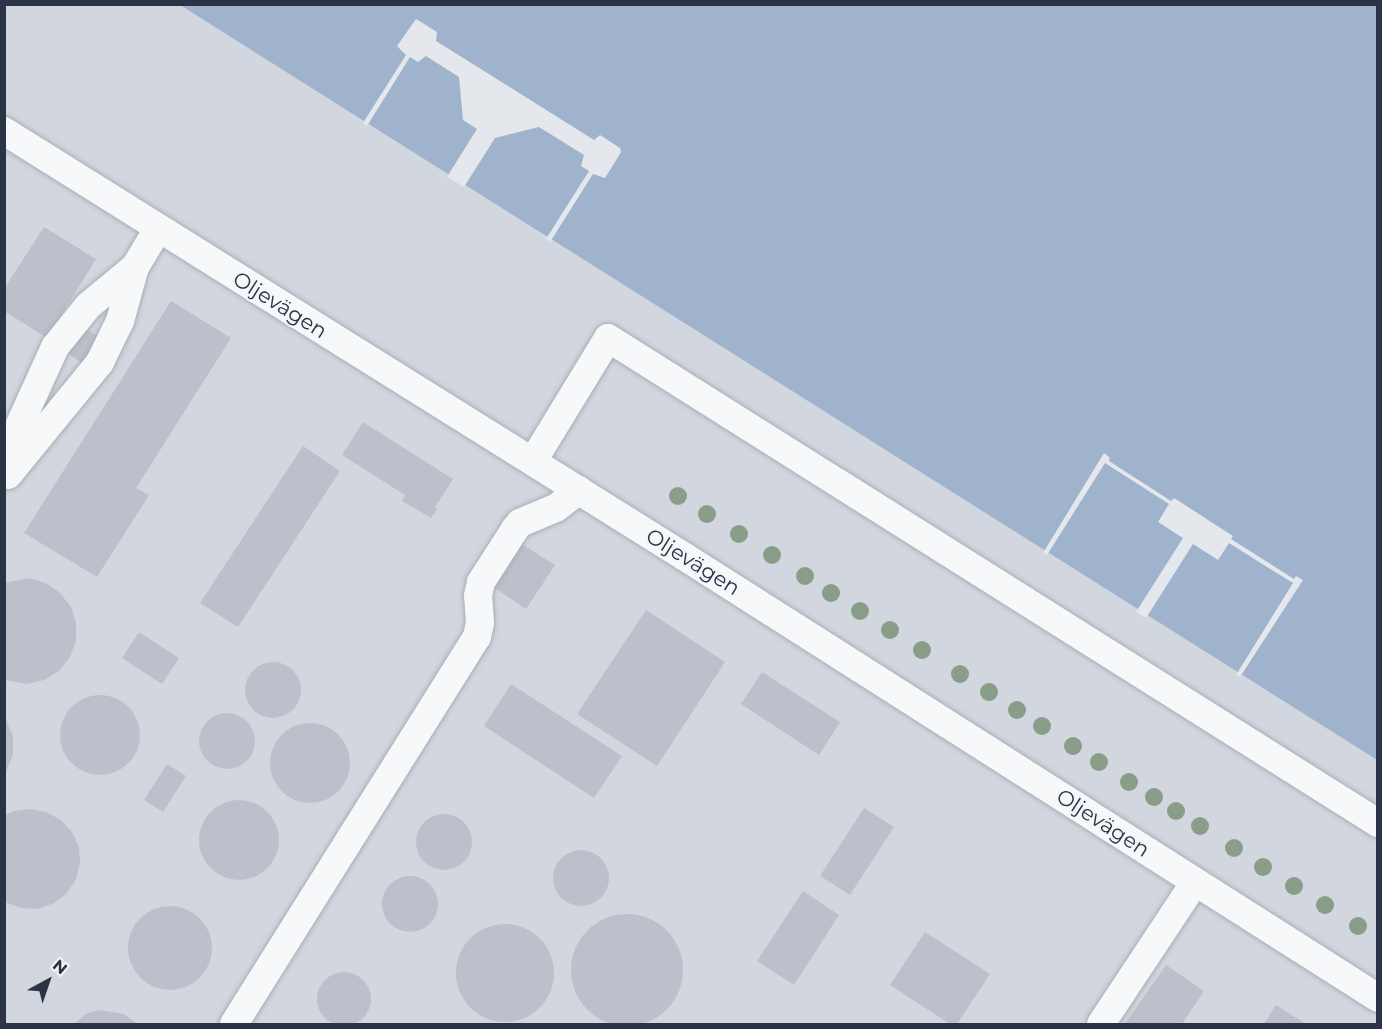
<!DOCTYPE html>
<meta charset="utf-8">
<style>
body{margin:0}
#map{position:relative;width:1382px;height:1029px;overflow:hidden;background:#e4e7ec;font-family:Montserrat,sans-serif}
div>[style]{position:absolute}
[style*='--x']{left:calc(var(--x)*1px);top:calc(var(--y)*1px);width:calc(var(--w)*1px);rotate:calc(var(--a)*1deg)}
.built>*{inset:0;background:#d2d6de}
.water>*{inset:0;background:#9fb4cc}
.pier>*{inset:0;background:#e4e7ec}
.building>*{inset:0;background:#bbc0ca}
.round{border-radius:50%}
.roads{filter:drop-shadow(0 0 2px #a9aeb7) drop-shadow(0 0 2px #a9aeb7)}
.minor>*{height:28px;margin:-14px;padding:0 14px;transform-origin:14px;border-radius:14px;background:#f7f8fa}
.trees>*{width:18px;height:18px;margin:-9px;border-radius:50%;background:#899d89}
span{translate:-50% -50%;white-space:nowrap;text-align:center;line-height:1.15;-webkit-text-stroke:4.5px #f4f6f9;paint-order:stroke}
.street-label{font-size:21px;color:#2b3445}
.frame{position:absolute;inset:0;border:6px solid #2b3445;pointer-events:none}
.north{position:absolute;left:18px;top:951px;width:60px;height:60px;-webkit-text-stroke:4px #f4f6f9;paint-order:stroke;rotate:40deg;font-size:16px;font-weight:700;line-height:24px;text-align:center;color:#2b3445}
.north::after{content:'';display:block;margin:auto;width:21px;height:27px;background:#2b3445;clip-path:polygon(50% 0,100% 100%,50% 72%,0 100%)}
</style>
<div id="map">
<div class="built">
<div style="clip-path:polygon(5px 5px,180px 5px,1377px 760px,1377px 1024px,5px 1024px)"></div>
</div>
<div class="water">
<div style="clip-path:polygon(180px 5px,1377px 5px,1377px 760px)"></div>
</div>
<div class="pier">
<div style="clip-path:polygon(416px 19px,437px 32px,436px 41px,594px 140px,600px 135px,620px 148px,621px 152px,605px 178px,593px 174px,550px 242px,546px 239px,589px 171px,581px 166px,584px 155px,539px 127px,495px 138px,464px 187px,447px 177px,477px 129px,463px 120px,459px 77px,426px 56px,418px 62px,410px 57px,367px 126px,363px 123px,406px 55px,397px 46px)"></div>
<div style="clip-path:polygon(1104px 453px,1110px 458px,1109px 461px,1171px 501px,1174px 498px,1233px 536px,1231px 539px,1294px 579px,1296px 576px,1303px 580px,1240px 677px,1236px 675px,1293px 583px,1229px 543px,1218px 560px,1193px 544px,1146px 618px,1136px 612px,1183px 538px,1158px 522px,1169px 504px,1105px 463px,1047px 555px,1043px 553px)"></div>
</div>
<div class="building">
<div style="clip-path:polygon(44px 227px,96px 259px,47px 338px,4px 311px,4px 289px)"></div>
<div style="clip-path:polygon(171px 301px,231px 338px,136px 488px,149px 495px,97px 577px,24px 533px)"></div>
<div style="clip-path:polygon(81px 326px,99px 337px,82px 363px,66px 352px)"></div>
<div style="clip-path:polygon(363px 422px,453px 479px,435px 507px,437px 509px,431px 518px,402px 501px,405px 495px,342px 455px)"></div>
<div style="clip-path:polygon(303px 446px,340px 471px,238px 627px,200px 603px)"></div>
<div style="clip-path:polygon(517px 541px,555px 565px,526px 609px,489px 584px)"></div>
<div style="clip-path:polygon(29px 578px,46px 583px,60px 593px,71px 607px,76px 623px,76px 641px,70px 657px,59px 671px,44px 680px,27px 684px,4px 680px,4px 583px)"></div>
<div style="clip-path:polygon(646px 610px,725px 662px,657px 766px,577px 714px)"></div>
<div style="clip-path:polygon(139px 632px,179px 658px,162px 684px,122px 658px)"></div>
<div class="round" style="left:245px;top:662px;width:56px;height:56px"></div>
<div style="clip-path:polygon(762px 672px,840px 722px,819px 755px,741px 704px)"></div>
<div style="clip-path:polygon(511px 684px,622px 756px,594px 798px,484px 726px)"></div>
<div class="round" style="left:60px;top:695px;width:80px;height:80px"></div>
<div class="round" style="left:199px;top:713px;width:56px;height:56px"></div>
<div style="clip-path:polygon(4px 715px,13px 736px,13px 755px,4px 777px)"></div>
<div class="round" style="left:270px;top:723px;width:80px;height:80px"></div>
<div style="clip-path:polygon(167px 764px,186px 776px,163px 812px,144px 800px)"></div>
<div class="round" style="left:199px;top:800px;width:80px;height:80px"></div>
<div style="clip-path:polygon(864px 808px,894px 827px,850px 895px,820px 876px)"></div>
<div style="clip-path:polygon(30px 809px,46px 812px,61px 820px,72px 832px,79px 847px,80px 863px,76px 879px,67px 893px,54px 903px,38px 909px,22px 908px,4px 902px,4px 816px,14px 811px)"></div>
<div class="round" style="left:416px;top:814px;width:56px;height:56px"></div>
<div class="round" style="left:553px;top:850px;width:56px;height:56px"></div>
<div class="round" style="left:382px;top:876px;width:56px;height:56px"></div>
<div style="clip-path:polygon(803px 891px,839px 915px,794px 985px,757px 961px)"></div>
<div class="round" style="left:128px;top:906px;width:84px;height:84px"></div>
<div class="round" style="left:571px;top:914px;width:112px;height:112px"></div>
<div class="round" style="left:456px;top:924px;width:98px;height:98px"></div>
<div style="clip-path:polygon(925px 932px,990px 974px,957px 1024px,950px 1024px,890px 985px)"></div>
<div style="clip-path:polygon(1166px 965px,1204px 991px,1182px 1024px,1125px 1024px)"></div>
<div class="round" style="left:317px;top:972px;width:54px;height:54px"></div>
<div style="clip-path:polygon(1276px 1005px,1306px 1024px,1264px 1024px)"></div>
<div style="clip-path:polygon(98px 1010px,124px 1014px,137px 1024px,74px 1024px,86px 1014px)"></div>
</div>
<div class="roads">
<div class="minor">
<div style="--x:4;--y:131;--w:803;--a:32.03"></div>
<div style="--x:685;--y:557;--w:821;--a:32.47"></div>
<div style="--x:4;--y:459;--w:123;--a:-65.5"></div>
<div style="--x:55;--y:347;--w:53;--a:-51.2"></div>
<div style="--x:88;--y:306;--w:61;--a:-39.7"></div>
<div style="--x:135;--y:267;--w:44;--a:-58.8"></div>
<div style="--x:533;--y:461;--w:144;--a:-58.6"></div>
<div style="--x:608;--y:338;--w:910;--a:32.21"></div>
<div style="--x:8;--y:475;--w:146;--a:-50.8"></div>
<div style="--x:100;--y:362;--w:46;--a:-64"></div>
<div style="--x:120;--y:321;--w:56;--a:-74.5"></div>
<div style="--x:234;--y:1024;--w:457;--a:-57.9"></div>
<div style="--x:477;--y:637;--w:14;--a:-78"></div>
<div style="--x:480;--y:623;--w:27;--a:-94"></div>
<div style="--x:478;--y:596;--w:14;--a:-78"></div>
<div style="--x:481;--y:582;--w:63;--a:-57.3"></div>
<div style="--x:515;--y:529;--w:8;--a:-50"></div>
<div style="--x:520;--y:523;--w:39;--a:-23"></div>
<div style="--x:556;--y:508;--w:29;--a:-38"></div>
<div style="--x:1101;--y:1024;--w:170;--a:-56.5"></div>
</div>
</div>
<div class="trees">
<div style="left:678px;top:496px"></div>
<div style="left:707px;top:514px"></div>
<div style="left:739px;top:534px"></div>
<div style="left:772px;top:555px"></div>
<div style="left:805px;top:576px"></div>
<div style="left:831px;top:593px"></div>
<div style="left:860px;top:611px"></div>
<div style="left:890px;top:630px"></div>
<div style="left:922px;top:650px"></div>
<div style="left:960px;top:674px"></div>
<div style="left:989px;top:692px"></div>
<div style="left:1017px;top:710px"></div>
<div style="left:1042px;top:726px"></div>
<div style="left:1073px;top:746px"></div>
<div style="left:1099px;top:762px"></div>
<div style="left:1129px;top:782px"></div>
<div style="left:1154px;top:797px"></div>
<div style="left:1176px;top:811px"></div>
<div style="left:1200px;top:826px"></div>
<div style="left:1234px;top:848px"></div>
<div style="left:1263px;top:867px"></div>
<div style="left:1294px;top:886px"></div>
<div style="left:1325px;top:905px"></div>
<div style="left:1358px;top:926px"></div>
</div>
<div class="street-label">
<span style="left:280px;top:305px;rotate:32deg">Oljevägen</span>
<span style="left:693px;top:562px;rotate:32deg">Oljevägen</span>
<span style="left:1103px;top:823px;rotate:33deg">Oljevägen</span>
</div>
<div class="frame"></div>
<div class="north">N</div>
</div>
